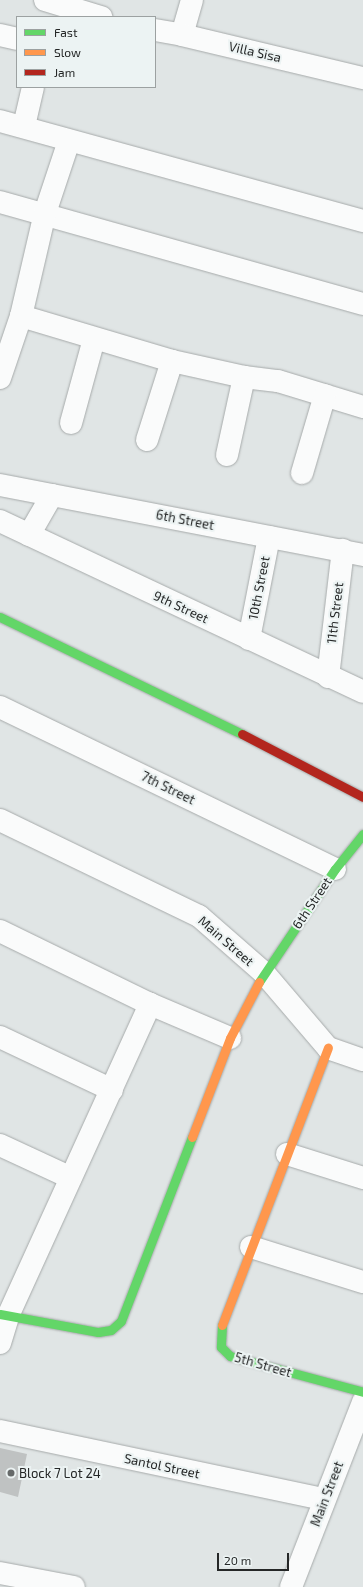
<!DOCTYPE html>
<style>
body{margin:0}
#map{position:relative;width:363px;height:1587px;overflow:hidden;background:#e0e5e5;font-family:"Exo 2",sans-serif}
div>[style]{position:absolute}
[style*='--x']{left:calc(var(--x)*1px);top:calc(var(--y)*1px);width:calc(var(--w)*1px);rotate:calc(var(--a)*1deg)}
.building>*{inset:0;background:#bfc2c2}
.roads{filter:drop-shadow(0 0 1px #a6aaaa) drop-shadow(0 0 1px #a6aaaa)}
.street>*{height:22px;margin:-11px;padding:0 11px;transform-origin:11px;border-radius:11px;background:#fafbfb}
.fast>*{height:9px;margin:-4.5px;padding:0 4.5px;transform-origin:4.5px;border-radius:4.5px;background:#63d668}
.slow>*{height:9px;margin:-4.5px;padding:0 4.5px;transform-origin:4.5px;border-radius:4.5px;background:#ff974d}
.jam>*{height:9px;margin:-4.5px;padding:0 4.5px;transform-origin:4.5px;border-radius:4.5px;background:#b3261e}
.dots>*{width:11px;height:11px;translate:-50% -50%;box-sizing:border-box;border:2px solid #ecf3f3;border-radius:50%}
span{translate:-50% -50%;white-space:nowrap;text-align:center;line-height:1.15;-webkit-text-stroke:4px #ecf3f3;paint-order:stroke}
.street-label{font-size:13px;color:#252727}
.poi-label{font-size:13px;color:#252727}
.left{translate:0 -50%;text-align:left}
.legend{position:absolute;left:16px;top:16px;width:140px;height:72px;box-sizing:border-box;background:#ecf3f3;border:1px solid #9ca1a1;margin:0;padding:5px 7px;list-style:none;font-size:12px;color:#252727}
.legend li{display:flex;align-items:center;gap:8px;height:20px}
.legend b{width:20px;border:1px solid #9ca1a1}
.scale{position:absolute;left:217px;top:1553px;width:72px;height:18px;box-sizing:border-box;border:2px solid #252727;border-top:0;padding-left:5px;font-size:12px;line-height:14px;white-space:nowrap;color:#252727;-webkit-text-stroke:3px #ecf3f3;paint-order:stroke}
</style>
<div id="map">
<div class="building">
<div style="clip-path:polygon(0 1448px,27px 1454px,18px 1497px,0 1492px)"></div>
</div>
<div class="roads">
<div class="street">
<div style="--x:45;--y:0;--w:59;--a:16.9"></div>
<div style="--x:192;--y:0;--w:36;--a:106"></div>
<div style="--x:182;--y:35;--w:186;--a:13.4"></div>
<div style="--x:155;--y:30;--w:27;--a:10"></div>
<div style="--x:0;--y:35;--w:17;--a:13"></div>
<div style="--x:0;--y:121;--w:377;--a:15.4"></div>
<div style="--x:24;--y:126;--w:40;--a:-77"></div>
<div style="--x:0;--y:202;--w:377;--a:15.7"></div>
<div style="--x:21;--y:316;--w:158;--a:16.6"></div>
<div style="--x:172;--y:361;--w:74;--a:12.5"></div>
<div style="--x:244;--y:377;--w:34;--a:7"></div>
<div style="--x:278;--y:381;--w:89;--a:17"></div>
<div style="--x:0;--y:378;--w:65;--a:-71.3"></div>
<div style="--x:21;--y:316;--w:106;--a:-76.9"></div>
<div style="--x:45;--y:213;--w:76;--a:-71.6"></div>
<div style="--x:71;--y:423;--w:87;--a:-74.7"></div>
<div style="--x:147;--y:440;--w:83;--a:-72.4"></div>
<div style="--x:227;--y:455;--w:80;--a:-77.7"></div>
<div style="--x:302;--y:473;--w:81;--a:-73.6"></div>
<div style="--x:0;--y:485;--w:370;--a:10.9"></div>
<div style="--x:0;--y:521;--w:401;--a:25.2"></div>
<div style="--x:29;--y:535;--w:46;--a:-60.1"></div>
<div style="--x:249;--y:639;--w:104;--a:-78.9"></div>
<div style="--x:328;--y:677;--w:128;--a:-83.3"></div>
<div style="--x:0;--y:707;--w:372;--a:25.8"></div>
<div style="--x:0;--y:820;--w:221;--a:25.8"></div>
<div style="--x:199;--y:916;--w:86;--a:41.2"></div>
<div style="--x:264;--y:973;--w:99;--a:49.5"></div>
<div style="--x:328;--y:1048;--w:37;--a:19"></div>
<div style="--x:0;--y:931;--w:167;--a:26"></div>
<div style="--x:150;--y:1004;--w:87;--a:23"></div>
<div style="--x:0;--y:1037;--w:124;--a:25.3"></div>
<div style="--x:0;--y:1145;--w:78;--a:24.9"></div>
<div style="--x:287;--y:1154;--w:80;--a:17.5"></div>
<div style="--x:251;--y:1247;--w:117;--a:17.4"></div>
<div style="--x:0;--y:1343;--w:28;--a:-73"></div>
<div style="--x:8;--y:1316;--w:343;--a:-65.5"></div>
<div style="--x:0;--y:1431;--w:331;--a:11.9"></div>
<div style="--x:0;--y:1573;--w:75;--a:10.7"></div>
<div style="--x:291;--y:1587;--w:199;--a:-68.7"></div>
</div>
<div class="fast">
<div style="--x:0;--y:617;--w:269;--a:25.8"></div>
<div style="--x:259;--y:982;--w:136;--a:-56.1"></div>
<div style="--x:335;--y:869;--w:45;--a:-51.3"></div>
<div style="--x:0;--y:1314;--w:100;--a:10.4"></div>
<div style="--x:98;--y:1332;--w:13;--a:-9"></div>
<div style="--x:111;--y:1330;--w:13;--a:-42"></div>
<div style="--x:121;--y:1321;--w:197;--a:-68.9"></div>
<div style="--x:222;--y:1325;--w:22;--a:93"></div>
<div style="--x:221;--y:1347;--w:13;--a:45"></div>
<div style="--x:230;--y:1356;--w:138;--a:15.1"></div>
</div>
<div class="slow">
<div style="--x:192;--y:1137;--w:106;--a:-69"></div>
<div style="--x:230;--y:1038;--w:63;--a:-62.6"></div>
<div style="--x:222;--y:1325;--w:297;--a:-69.1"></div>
</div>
<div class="jam">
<div style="--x:242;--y:734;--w:136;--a:27.5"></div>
</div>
</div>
<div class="dots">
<div style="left:11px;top:1473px;background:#666a6a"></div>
</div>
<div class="street-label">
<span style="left:255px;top:52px;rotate:13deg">Villa Sisa</span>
<span style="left:185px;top:520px;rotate:11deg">6th Street</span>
<span style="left:259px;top:588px;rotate:-79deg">10th Street</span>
<span style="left:181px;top:607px;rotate:25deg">9th Street</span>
<span style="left:335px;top:613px;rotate:-83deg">11th Street</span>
<span style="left:168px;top:788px;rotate:26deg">7th Street</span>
<span style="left:312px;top:903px;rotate:-56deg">6th Street</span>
<span style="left:226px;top:941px;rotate:41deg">Main Street</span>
<span style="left:263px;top:1365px;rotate:16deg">5th Street</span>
<span style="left:162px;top:1466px;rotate:12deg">Santol Street</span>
<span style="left:327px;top:1494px;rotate:-69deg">Main Street</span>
</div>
<div class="poi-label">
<span class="left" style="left:19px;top:1473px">Block 7 Lot 24</span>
</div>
<ul class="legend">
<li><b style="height:5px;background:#63d668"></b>Fast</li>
<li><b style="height:5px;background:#ff974d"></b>Slow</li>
<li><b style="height:5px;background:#b3261e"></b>Jam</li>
</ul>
<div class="scale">20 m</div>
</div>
